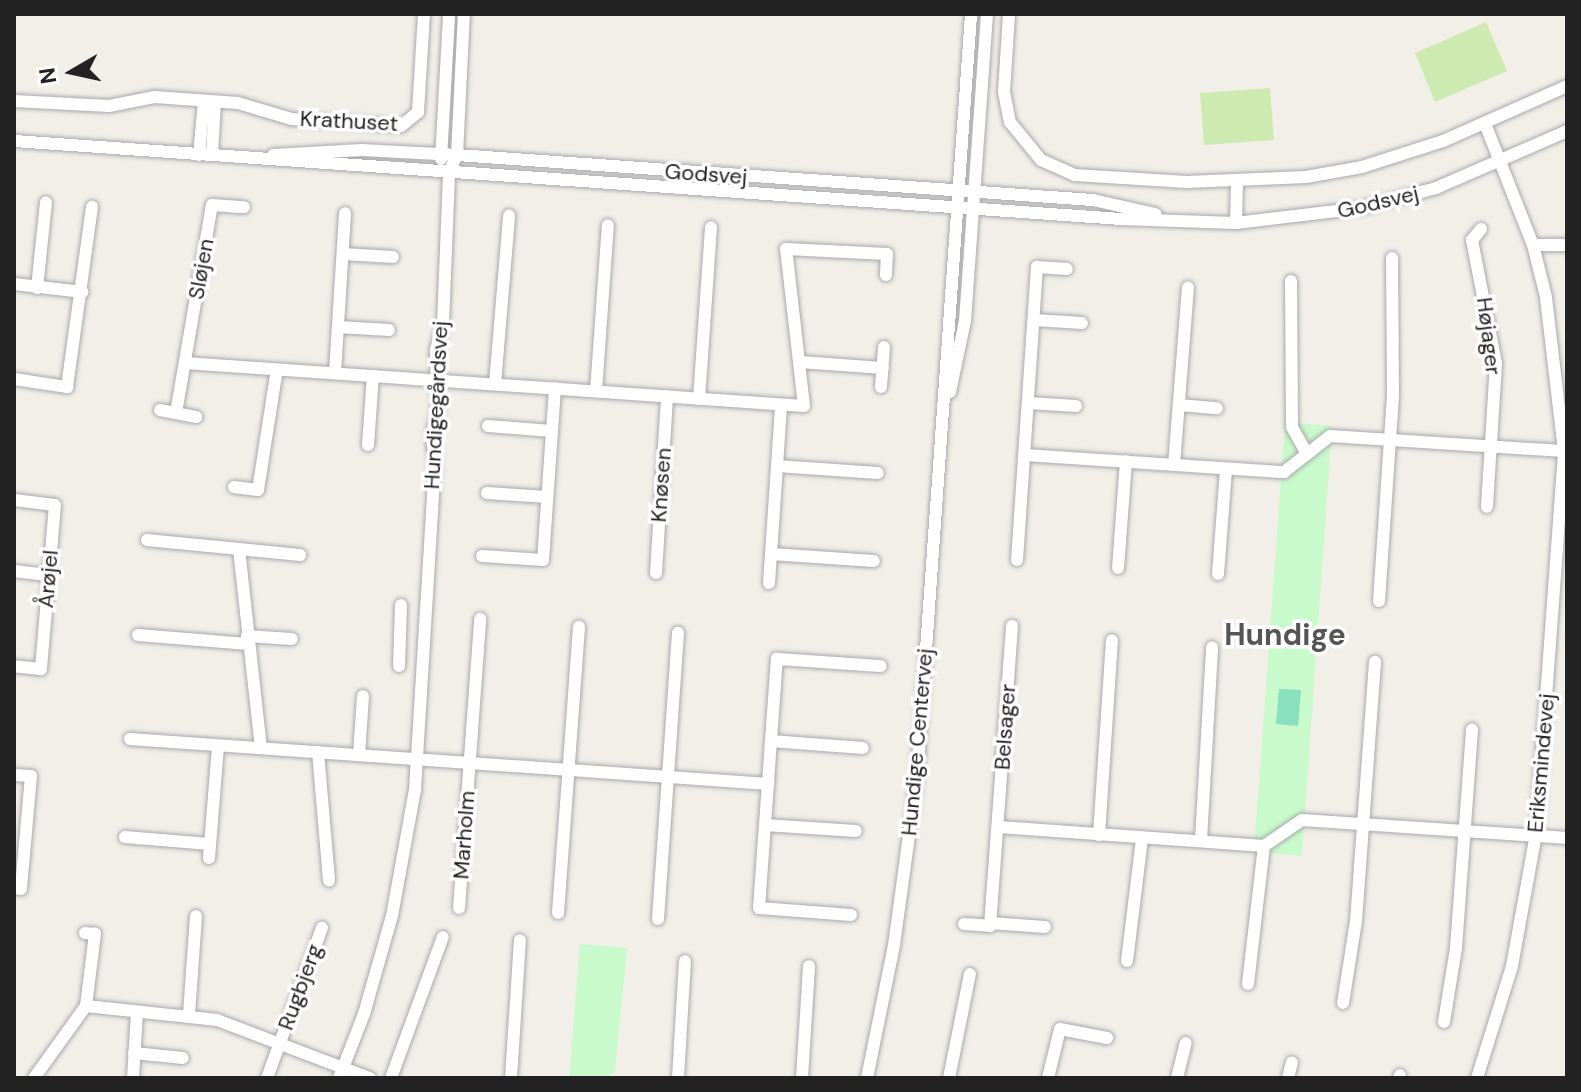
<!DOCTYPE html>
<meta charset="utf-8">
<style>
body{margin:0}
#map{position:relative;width:1581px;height:1092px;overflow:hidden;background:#f2efe9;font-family:"DM Sans",sans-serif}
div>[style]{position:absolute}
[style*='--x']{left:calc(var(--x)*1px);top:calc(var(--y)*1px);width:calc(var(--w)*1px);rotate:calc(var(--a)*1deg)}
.grass>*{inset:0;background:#cdebb0}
.park>*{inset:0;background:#c8facc}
.pitch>*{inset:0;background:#88e0be}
.roads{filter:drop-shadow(0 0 2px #a9a9a9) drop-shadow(0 0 2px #a9a9a9)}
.minor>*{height:12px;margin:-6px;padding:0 6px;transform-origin:6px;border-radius:6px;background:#fff}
span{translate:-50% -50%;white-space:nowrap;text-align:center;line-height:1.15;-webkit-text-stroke:7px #fff;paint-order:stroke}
.street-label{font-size:22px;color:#222}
.district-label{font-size:30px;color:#555;font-weight:700}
.frame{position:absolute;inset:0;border:16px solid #222;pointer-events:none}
.north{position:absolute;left:32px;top:32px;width:80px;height:80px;-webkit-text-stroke:6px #fff;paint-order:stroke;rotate:261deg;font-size:22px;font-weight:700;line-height:32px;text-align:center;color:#222}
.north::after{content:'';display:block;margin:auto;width:28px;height:36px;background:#222;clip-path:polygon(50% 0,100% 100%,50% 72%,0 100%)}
</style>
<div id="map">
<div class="grass">
<div style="clip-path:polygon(1486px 22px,1507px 71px,1435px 102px,1415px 53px)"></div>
<div style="clip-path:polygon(1270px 88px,1274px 140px,1204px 145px,1200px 93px)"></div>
</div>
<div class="park">
<div style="clip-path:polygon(1285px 422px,1332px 426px,1302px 856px,1254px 852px)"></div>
<div style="clip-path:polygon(580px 944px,627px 948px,615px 1072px,604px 1078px,569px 1078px)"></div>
</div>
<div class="pitch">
<div style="clip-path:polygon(1279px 689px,1301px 690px,1298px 726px,1276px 724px)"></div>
</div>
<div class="roads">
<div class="minor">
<div style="--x:1009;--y:14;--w:78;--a:93.7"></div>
<div style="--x:1004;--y:92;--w:31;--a:79"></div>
<div style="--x:1010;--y:122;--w:49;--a:50.8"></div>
<div style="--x:1041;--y:160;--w:37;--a:24"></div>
<div style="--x:1075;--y:175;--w:112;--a:3.6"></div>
<div style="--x:1187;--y:182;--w:119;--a:-2.4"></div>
<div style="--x:1306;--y:177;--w:57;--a:-10.1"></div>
<div style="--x:1362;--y:167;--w:85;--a:-17.8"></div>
<div style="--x:1443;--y:141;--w:136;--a:-23.9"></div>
<div style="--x:14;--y:101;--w:95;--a:3"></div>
<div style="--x:109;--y:106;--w:47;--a:-11.1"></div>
<div style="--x:155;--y:97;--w:83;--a:4.1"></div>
<div style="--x:238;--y:103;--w:56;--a:16.5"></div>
<div style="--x:292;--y:119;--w:109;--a:3.7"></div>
<div style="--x:401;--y:126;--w:22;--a:-39"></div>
<div style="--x:418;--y:112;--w:98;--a:-86.5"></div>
<div style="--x:14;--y:141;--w:1109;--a:4.03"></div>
<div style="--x:1120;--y:219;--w:116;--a:2"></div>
<div style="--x:1236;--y:223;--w:126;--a:-6.8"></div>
<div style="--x:1361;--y:208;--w:78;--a:-14.9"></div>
<div style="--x:1436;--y:188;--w:143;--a:-23.5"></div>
<div style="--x:199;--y:155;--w:54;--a:-84.7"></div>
<div style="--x:212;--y:155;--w:53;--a:-86.8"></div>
<div style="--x:273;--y:155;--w:89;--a:-3.2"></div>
<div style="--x:362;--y:150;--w:95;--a:3"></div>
<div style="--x:457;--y:155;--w:638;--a:4.05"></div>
<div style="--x:1093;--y:200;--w:64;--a:12.7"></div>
<div style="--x:441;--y:159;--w:145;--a:-86.8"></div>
<div style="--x:1236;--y:223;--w:41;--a:-88.6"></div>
<div style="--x:1481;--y:229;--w:14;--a:129"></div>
<div style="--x:1472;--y:240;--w:125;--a:79"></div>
<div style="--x:1496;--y:363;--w:144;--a:93.6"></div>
<div style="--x:1533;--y:245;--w:34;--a:0"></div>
<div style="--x:343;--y:254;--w:50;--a:3.4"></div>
<div style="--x:1291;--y:281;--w:146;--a:89.6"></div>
<div style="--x:1292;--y:427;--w:31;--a:61"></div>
<div style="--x:14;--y:284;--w:69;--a:6.6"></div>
<div style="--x:37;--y:288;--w:86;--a:-84"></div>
<div style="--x:1034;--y:320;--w:48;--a:3.6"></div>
<div style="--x:338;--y:327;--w:51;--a:3.4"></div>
<div style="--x:800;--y:362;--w:83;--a:4.1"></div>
<div style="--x:185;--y:363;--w:620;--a:3.97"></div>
<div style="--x:804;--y:406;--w:158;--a:-96.5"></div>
<div style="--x:786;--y:249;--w:101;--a:2.8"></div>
<div style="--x:887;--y:254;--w:21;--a:93"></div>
<div style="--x:335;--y:373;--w:160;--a:-86.4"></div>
<div style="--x:14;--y:379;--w:54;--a:8.6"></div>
<div style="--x:67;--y:387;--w:182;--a:-82.1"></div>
<div style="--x:495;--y:384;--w:169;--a:-85.2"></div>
<div style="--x:881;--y:387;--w:40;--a:-85.7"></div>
<div style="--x:596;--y:391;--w:166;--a:-85.9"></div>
<div style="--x:950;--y:392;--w:73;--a:-78.1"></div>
<div style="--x:965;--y:321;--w:308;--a:-85.9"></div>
<div style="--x:699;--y:399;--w:172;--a:-86"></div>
<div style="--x:1028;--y:403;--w:48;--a:3.6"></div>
<div style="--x:1179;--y:405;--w:38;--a:5"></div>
<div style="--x:160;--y:410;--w:37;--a:11"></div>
<div style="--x:176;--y:413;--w:211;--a:-80.2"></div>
<div style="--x:212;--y:205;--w:32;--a:4"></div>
<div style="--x:488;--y:426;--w:64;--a:4.5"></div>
<div style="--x:368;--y:445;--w:69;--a:-85.9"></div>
<div style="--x:1025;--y:455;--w:260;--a:3.8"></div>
<div style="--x:1284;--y:472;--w:58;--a:-38"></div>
<div style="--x:1330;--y:436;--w:234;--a:3.7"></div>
<div style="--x:1174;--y:465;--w:178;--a:-85.5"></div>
<div style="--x:777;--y:466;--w:101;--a:4"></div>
<div style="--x:234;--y:487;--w:24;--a:7"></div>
<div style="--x:258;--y:490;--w:122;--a:-81.1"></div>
<div style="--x:487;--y:493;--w:60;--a:3.8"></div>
<div style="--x:14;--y:500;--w:41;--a:7"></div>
<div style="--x:55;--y:505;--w:165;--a:94.9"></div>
<div style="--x:41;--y:669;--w:27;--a:-174"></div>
<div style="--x:147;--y:540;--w:154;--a:5.6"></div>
<div style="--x:239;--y:549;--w:200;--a:83.7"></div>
<div style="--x:771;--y:554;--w:103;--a:3.9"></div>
<div style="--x:482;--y:556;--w:61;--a:3.8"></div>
<div style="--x:543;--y:560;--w:172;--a:-86"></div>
<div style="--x:1017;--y:560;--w:294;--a:-86.1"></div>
<div style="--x:1037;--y:267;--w:30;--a:4"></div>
<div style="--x:1118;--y:568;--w:107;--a:-85.7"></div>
<div style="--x:14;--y:571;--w:35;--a:7"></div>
<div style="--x:656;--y:573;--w:177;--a:-86.4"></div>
<div style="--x:1218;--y:574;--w:105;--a:-85.6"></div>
<div style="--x:769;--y:583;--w:178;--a:-86.1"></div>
<div style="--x:1379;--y:601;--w:207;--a:-86.1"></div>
<div style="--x:1393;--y:394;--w:136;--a:-90.4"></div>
<div style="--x:138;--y:635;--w:110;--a:4.7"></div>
<div style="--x:247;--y:636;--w:45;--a:3.8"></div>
<div style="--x:399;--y:666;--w:61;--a:-88.1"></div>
<div style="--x:130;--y:739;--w:640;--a:4.03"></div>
<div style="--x:771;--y:741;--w:92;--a:4.4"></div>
<div style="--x:318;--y:752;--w:129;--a:85.1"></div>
<div style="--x:359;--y:755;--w:59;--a:-86.1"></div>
<div style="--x:14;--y:775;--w:17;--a:3"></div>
<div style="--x:31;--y:776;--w:113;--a:95.1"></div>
<div style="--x:21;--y:889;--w:7;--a:-172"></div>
<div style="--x:765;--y:825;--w:91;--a:3.8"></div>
<div style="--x:999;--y:827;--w:266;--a:4.1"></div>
<div style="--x:1264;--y:846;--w:46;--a:-34.4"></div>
<div style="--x:1302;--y:820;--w:266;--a:3.9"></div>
<div style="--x:1099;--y:835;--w:195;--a:-86.2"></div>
<div style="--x:125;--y:837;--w:85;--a:4.7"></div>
<div style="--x:1201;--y:840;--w:193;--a:-86.7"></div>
<div style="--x:209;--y:858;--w:112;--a:-85.4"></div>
<div style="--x:459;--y:908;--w:290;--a:-85.8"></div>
<div style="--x:558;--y:913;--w:287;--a:-85.8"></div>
<div style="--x:851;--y:915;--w:92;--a:-175.6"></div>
<div style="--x:759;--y:908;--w:250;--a:-85.9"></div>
<div style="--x:777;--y:659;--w:104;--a:3.9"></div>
<div style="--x:658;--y:919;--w:287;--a:-86"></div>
<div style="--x:990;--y:923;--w:55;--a:4.2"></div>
<div style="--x:964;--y:924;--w:26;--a:4"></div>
<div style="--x:990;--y:926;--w:301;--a:-85.8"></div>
<div style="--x:1127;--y:961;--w:124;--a:-83"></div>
<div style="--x:1248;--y:984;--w:139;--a:-83.4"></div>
<div style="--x:1343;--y:1003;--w:83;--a:-81"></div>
<div style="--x:1356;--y:921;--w:260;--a:-85.8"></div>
<div style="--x:86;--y:1006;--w:132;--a:6.1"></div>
<div style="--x:217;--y:1020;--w:164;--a:20.8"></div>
<div style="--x:189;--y:1014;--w:98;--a:-85.9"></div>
<div style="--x:1444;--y:1022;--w:75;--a:-80.8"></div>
<div style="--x:1456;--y:948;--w:219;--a:-85.8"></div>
<div style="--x:134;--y:1053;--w:49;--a:5.8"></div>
<div style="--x:34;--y:1078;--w:89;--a:-54.2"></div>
<div style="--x:86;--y:1006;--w:73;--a:-82.9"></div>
<div style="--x:95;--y:934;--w:10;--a:-174"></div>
<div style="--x:133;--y:1078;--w:66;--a:-86.5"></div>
<div style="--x:267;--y:1078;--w:160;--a:-69.9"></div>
<div style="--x:339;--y:1078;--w:69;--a:-68.7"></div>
<div style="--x:364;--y:1014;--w:102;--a:-74.1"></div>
<div style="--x:392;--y:916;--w:128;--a:-79.7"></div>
<div style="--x:415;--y:790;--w:330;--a:-86.5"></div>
<div style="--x:435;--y:461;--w:26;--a:-97"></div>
<div style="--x:432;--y:435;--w:28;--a:-77"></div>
<div style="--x:438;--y:408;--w:58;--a:-92"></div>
<div style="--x:436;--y:350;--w:27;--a:-75"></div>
<div style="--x:443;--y:324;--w:152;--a:-87.7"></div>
<div style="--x:449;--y:172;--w:19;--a:-65"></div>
<div style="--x:457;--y:155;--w:141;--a:-87.2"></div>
<div style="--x:391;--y:1078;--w:150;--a:-69.8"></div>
<div style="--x:511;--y:1078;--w:138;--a:-86.3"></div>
<div style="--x:678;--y:1078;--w:117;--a:-86.6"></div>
<div style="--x:802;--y:1078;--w:112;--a:-86.4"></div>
<div style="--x:867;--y:1078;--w:136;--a:-78.5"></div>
<div style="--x:894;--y:945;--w:170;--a:-82.2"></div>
<div style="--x:917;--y:777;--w:765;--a:-85.95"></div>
<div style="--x:949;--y:1078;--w:106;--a:-78.6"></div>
<div style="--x:1048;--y:1078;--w:50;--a:-76.2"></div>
<div style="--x:1060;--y:1029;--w:48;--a:10.8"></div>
<div style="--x:1177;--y:1078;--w:36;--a:-76"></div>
<div style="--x:1288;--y:1078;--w:16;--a:-76"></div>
<div style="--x:1399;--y:1078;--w:3;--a:-72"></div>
<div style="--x:1477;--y:1078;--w:117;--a:-72.6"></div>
<div style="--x:1512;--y:966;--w:134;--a:-79.7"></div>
<div style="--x:1536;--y:834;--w:384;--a:-85.8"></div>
<div style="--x:1564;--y:451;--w:155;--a:-96.7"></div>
<div style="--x:1546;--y:297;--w:54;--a:-104"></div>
<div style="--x:1533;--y:245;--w:130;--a:-111.6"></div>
</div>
</div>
<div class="street-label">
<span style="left:349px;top:121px;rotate:3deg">Krathuset</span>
<span style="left:706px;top:174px;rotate:4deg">Godsvej</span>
<span style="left:1378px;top:202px;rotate:-13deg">Godsvej</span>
<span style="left:201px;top:269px;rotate:-80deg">Sløjen</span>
<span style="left:1489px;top:336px;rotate:83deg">Højager</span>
<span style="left:436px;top:405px;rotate:-87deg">Hundigegårdsvej</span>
<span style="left:661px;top:485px;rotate:-86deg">Knøsen</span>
<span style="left:48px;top:579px;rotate:-85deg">Årøjel</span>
<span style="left:1005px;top:727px;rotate:-86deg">Belsager</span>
<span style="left:917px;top:742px;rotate:-85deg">Hundige Centervej</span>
<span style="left:1541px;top:763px;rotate:-85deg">Eriksmindevej</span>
<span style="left:464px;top:835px;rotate:-86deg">Marholm</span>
<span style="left:300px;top:987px;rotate:-70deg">Rugbjerg</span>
</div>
<div class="district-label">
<span style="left:1285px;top:635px">Hundige</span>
</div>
<div class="frame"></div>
<div class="north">N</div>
</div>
